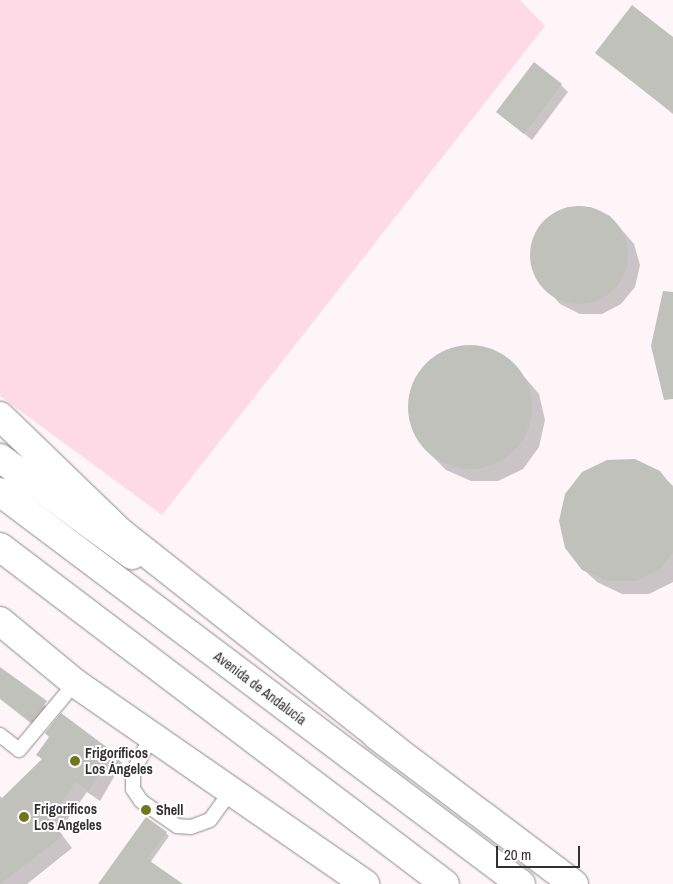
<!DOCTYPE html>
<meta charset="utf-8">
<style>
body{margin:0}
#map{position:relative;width:673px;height:884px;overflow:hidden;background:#fdf5f8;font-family:"Archivo Narrow",sans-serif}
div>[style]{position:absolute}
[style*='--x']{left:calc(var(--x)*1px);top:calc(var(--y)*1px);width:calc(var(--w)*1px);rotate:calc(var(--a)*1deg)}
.green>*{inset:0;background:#fedae7}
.shadow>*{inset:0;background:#0003}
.building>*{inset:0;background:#c0c1bb}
.round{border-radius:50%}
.roads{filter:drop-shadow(0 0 1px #8f888a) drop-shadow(0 0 1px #8f888a)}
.service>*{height:14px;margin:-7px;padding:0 7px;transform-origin:7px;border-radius:7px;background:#fff}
.minor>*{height:28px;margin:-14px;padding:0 14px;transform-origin:14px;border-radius:14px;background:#fff}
.primary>*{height:28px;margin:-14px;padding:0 14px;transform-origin:14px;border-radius:14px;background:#fff}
.motorway>*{height:28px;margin:-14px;padding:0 14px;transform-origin:14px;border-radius:14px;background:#fff}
.dots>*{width:14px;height:14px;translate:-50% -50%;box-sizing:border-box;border:2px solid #fff;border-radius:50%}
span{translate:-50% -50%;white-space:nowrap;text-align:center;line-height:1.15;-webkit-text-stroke:4px #fff;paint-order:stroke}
.street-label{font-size:14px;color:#333031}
.poi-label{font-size:14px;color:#333031;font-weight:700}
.left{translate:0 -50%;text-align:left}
.scale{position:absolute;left:496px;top:846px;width:84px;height:22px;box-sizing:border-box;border:2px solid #333031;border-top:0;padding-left:6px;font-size:15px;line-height:18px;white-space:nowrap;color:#333031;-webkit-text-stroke:4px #fff;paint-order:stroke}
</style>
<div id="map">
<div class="green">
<div style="clip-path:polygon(0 0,520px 0,545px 26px,162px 515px,0 396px)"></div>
</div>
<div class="shadow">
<div style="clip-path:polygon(673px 38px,673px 114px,597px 53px)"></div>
<div style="clip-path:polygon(561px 85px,568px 92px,532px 140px,497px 112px)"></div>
<div style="clip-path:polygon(568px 207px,590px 207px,610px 216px,634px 244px,640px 265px,635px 287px,621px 304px,602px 314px,580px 314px,560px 304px,536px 277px,531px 256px,535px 234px,549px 217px)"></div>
<div style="clip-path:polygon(483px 347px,508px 359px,521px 373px,539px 394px,545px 420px,539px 447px,523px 469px,498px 481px,471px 481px,446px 470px,432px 456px,415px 435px,409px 408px,415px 381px,431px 360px,456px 348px)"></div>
<div style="clip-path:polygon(659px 472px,673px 486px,673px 582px,649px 594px,622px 594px,597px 582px,583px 569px)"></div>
<div style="clip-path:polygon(0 670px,56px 714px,42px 732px,0 699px)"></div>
<div style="clip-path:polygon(111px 752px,122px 763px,100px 801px,87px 792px,59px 831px,72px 848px,27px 884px,0 884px,0 796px,3px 799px,43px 760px,38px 755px)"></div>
<div style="clip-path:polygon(166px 833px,169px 836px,150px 863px,180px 884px,100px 884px)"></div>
</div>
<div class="building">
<div style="clip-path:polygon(632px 5px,673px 37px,673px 113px,595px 53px)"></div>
<div style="clip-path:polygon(534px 62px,562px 84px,524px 134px,496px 112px)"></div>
<div class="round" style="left:530px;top:206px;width:98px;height:98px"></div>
<div style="clip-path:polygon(663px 291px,673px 292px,673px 399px,664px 400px,651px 346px)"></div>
<div class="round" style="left:408px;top:345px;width:124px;height:124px"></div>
<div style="clip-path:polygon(635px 459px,660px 471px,673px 488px,673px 553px,660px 569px,636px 581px,608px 581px,582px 570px,565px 548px,559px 521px,565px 494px,582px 472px,607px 460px)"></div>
<div style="clip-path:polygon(0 667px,47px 701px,31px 722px,0 698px)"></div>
<div style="clip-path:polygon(61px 713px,112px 751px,89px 791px,76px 782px,49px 820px,63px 836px,0 884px,0 800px,42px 759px,36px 755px,49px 737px,45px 733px)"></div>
<div style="clip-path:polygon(146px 817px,167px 832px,147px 859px,183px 884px,98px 884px)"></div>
</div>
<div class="roads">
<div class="service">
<div style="--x:0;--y:735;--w:24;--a:38"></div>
<div style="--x:19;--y:750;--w:87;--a:-50.1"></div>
<div style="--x:152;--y:735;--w:42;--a:117.2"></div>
<div style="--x:133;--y:772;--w:17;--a:90"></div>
<div style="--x:133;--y:789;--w:14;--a:56"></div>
<div style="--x:141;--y:801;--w:44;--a:34.8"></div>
<div style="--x:177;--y:826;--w:14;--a:4"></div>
<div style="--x:191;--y:827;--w:20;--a:-20"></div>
<div style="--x:210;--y:820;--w:36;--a:-54"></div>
</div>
<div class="minor">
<div style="--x:0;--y:458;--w:164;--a:36.3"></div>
<div style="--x:0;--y:621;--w:97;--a:39.6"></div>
<div style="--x:75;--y:683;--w:353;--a:34.7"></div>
<div style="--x:376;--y:735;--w:248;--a:37"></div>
</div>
<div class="primary">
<div style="--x:0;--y:492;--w:652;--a:36.96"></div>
<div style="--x:0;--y:547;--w:558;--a:37.14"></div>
</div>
<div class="motorway">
<div style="--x:0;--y:416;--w:167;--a:44"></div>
<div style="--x:120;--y:532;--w:350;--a:38.3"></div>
</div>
</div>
<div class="dots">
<div style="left:75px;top:761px;background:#717720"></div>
<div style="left:146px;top:810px;background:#717720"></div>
<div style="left:24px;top:817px;background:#717720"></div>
</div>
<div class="street-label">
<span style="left:260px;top:688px;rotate:37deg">Avenida de Andalucía</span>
</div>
<div class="poi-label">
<span class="left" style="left:85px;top:761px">Frigoríficos<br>Los Ángeles</span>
<span class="left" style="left:34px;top:817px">Frigorificos<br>Los Angeles</span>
<span class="left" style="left:156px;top:810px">Shell</span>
</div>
<div class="scale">20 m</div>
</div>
